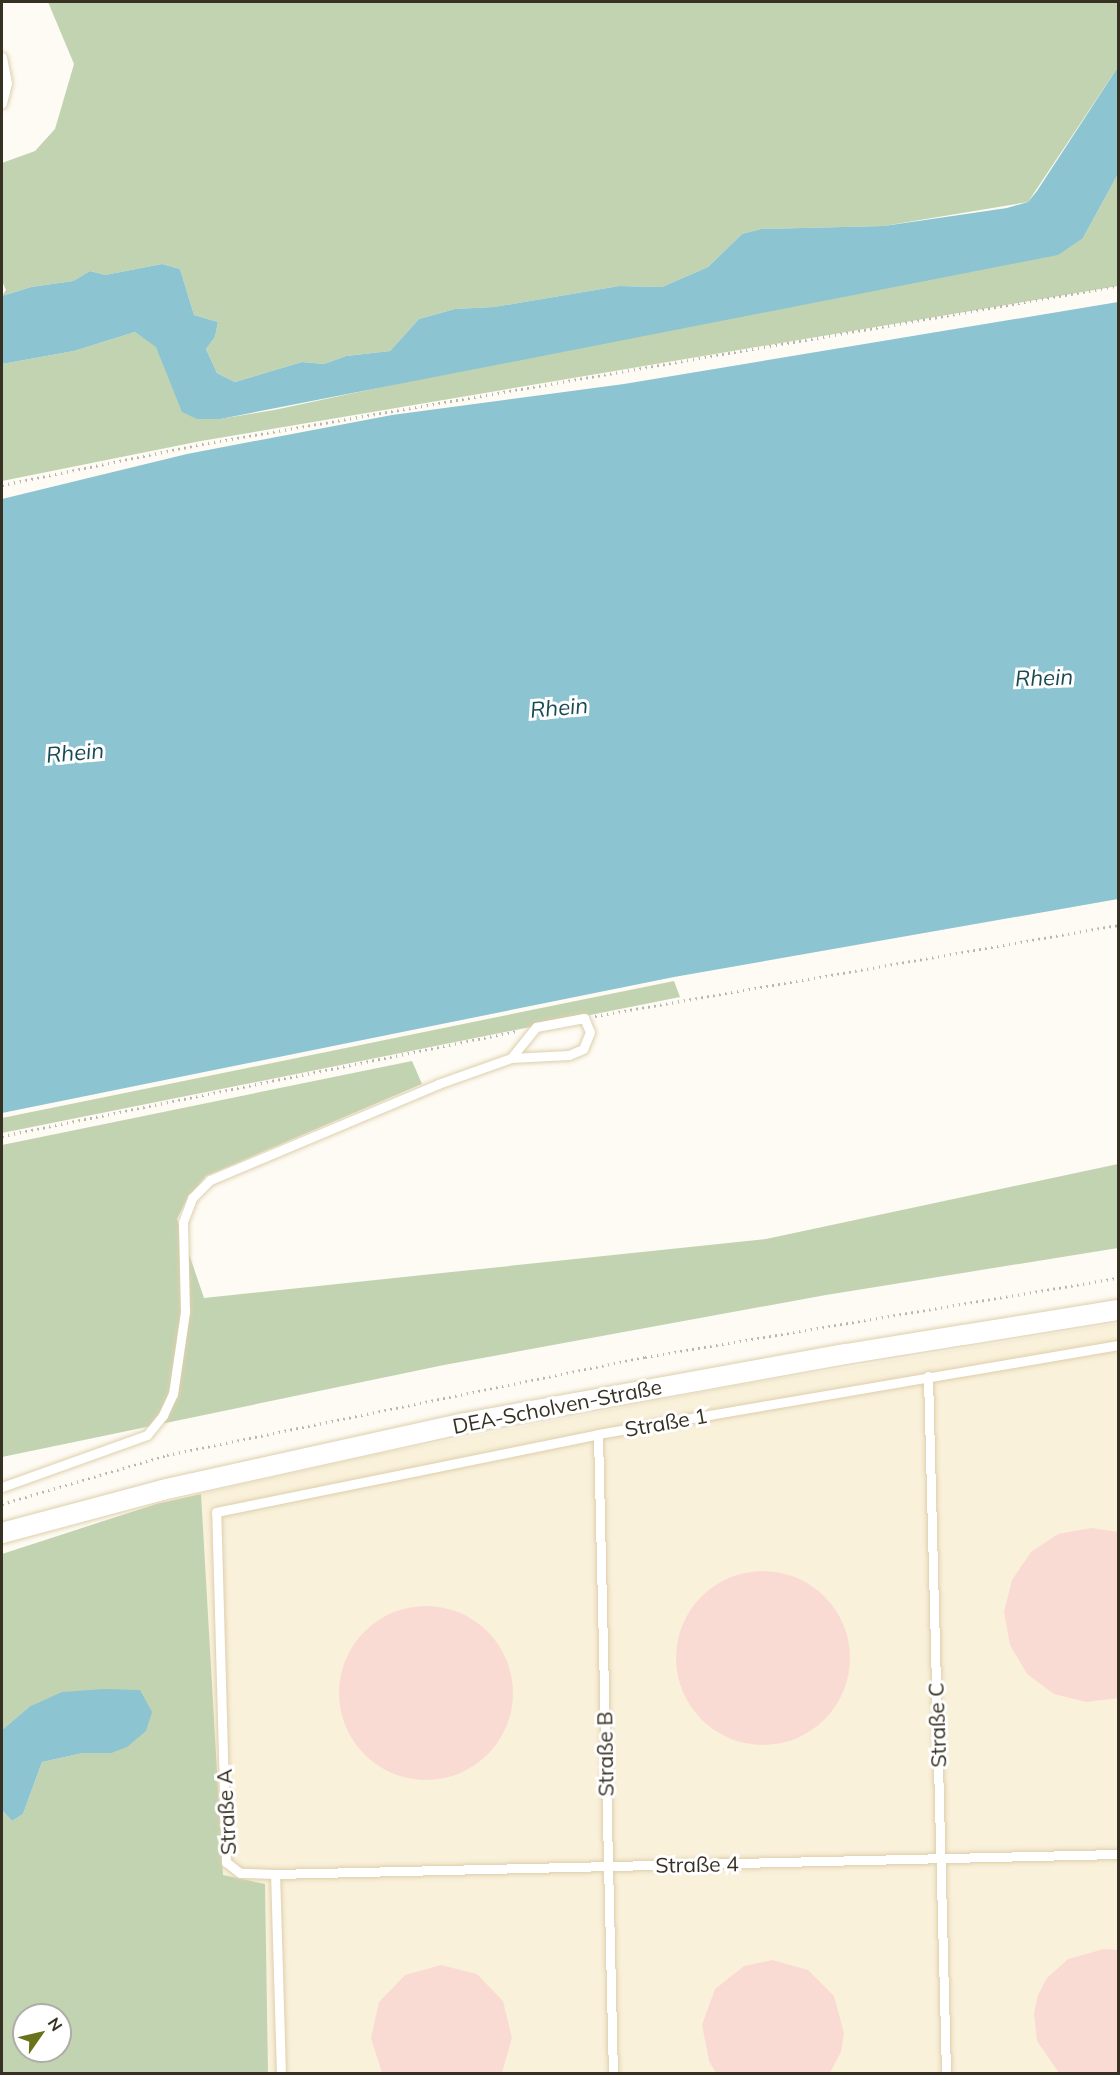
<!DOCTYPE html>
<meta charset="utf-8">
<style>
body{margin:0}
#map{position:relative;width:1120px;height:2075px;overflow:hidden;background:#fefbf4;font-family:Mulish,sans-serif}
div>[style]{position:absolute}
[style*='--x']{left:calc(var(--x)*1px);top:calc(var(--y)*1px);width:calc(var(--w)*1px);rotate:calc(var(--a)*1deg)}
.industrial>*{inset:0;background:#faf1db}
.green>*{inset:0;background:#c2d3b1}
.water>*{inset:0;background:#8cc4d1}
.building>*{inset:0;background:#fadbd3}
.round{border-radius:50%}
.path>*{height:3px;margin-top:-1.5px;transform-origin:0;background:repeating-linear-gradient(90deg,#bbb7ae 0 1.5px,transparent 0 6px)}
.roads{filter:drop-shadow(0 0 2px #ddcfac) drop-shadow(0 0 2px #ddcfac)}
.lane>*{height:9px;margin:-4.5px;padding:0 4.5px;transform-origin:4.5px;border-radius:4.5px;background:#fff}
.street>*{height:20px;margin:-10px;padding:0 10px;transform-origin:10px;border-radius:10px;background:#fff}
span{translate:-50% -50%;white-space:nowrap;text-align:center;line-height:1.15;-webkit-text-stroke:6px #fff;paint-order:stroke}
.street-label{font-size:21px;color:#363123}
.water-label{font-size:22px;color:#184a53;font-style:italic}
.frame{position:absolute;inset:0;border:3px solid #363123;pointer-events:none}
.north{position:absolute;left:12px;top:2003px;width:60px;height:60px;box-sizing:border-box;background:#fff;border:2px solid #afada7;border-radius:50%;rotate:56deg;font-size:16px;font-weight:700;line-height:24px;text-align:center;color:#363123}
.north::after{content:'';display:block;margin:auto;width:21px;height:27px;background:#69731c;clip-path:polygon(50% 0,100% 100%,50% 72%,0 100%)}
</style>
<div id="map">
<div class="industrial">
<div style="clip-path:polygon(1118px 1323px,1118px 2073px,165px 2073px,156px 1504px,378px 1454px,740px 1385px)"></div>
</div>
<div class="green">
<div style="clip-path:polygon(48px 2px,1118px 2px,1118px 67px,1028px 202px,884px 226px,761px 229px,742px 234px,708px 267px,662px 287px,619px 286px,494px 307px,455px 309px,419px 319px,390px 351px,346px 356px,324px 364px,302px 362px,235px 382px,217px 373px,206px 349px,215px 337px,218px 322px,194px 315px,180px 269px,162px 264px,105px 275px,90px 271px,73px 281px,31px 287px,2px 296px,6px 290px,2px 281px,2px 163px,35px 151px,55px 129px,74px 64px)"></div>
<div style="clip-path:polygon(1118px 174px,1118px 286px,201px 441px,2px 481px,2px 364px,74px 351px,135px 332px,156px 346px,168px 371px,219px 419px,274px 410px,1083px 238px)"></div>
<div style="clip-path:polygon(674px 981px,680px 997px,2px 1133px,2px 1118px)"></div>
<div style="clip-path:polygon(412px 1061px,422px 1084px,206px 1176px,188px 1197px,177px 1219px,204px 1298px,766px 1239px,1118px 1164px,1118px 1248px,826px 1295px,444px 1365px,2px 1457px,2px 1145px)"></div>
<div style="clip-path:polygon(evenodd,201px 1494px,223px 1875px,265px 1884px,268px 2073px,2px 2073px,2px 1810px,12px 1821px,23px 1814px,42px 1762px,83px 1753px,111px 1753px,29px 1707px,2px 1730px,2px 1554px,156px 1504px,201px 1494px,24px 2015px,60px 2015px,60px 2051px,24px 2051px,24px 2015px)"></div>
</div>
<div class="water">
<div style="clip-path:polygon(1118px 67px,1118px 174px,1083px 238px,1058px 255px,220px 419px,197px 419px,182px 412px,156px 347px,135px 332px,74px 351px,2px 364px,2px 296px,31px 287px,73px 281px,90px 271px,105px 275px,162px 264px,180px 269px,194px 315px,218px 322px,215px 337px,206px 349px,217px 373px,235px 382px,302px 362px,324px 364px,346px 356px,390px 351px,419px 319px,455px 309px,494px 307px,619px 286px,662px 287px,708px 267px,742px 234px,761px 229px,884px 226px,1007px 208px,1028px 202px,1037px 191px)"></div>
<div style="clip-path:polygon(1118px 302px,1118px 899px,674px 977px,2px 1113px,2px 499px,187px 454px,392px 415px,624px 384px)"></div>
<div style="clip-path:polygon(104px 1689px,140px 1690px,152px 1712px,146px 1731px,127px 1747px,111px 1753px,83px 1753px,42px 1762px,23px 1814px,12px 1821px,2px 1810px,2px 1730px,29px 1707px,62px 1692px)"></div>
</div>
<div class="building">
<div style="clip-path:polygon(1091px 1528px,1119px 1532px,1119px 1698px,1086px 1702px,1054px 1694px,1027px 1674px,1010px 1645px,1004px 1612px,1012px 1580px,1031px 1552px,1058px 1534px)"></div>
<div class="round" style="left:676px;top:1571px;width:174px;height:174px"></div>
<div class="round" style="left:339px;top:1606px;width:174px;height:174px"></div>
<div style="clip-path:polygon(1104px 1949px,1119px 1950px,1119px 2073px,1059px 2073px,1037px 2041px,1034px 2013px,1038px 1995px,1047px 1978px,1068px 1959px)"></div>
<div style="clip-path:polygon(772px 1960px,808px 1970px,834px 1996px,844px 2033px,841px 2052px,830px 2073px,716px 2073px,709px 2061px,702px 2025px,715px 1989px,744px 1966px)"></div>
<div style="clip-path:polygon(441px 1965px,477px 1974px,503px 2001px,512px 2038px,502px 2073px,382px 2073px,371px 2038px,379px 2002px,405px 1975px)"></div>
</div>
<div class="path">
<div style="--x:2;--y:485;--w:204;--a:-11.6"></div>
<div style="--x:202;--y:444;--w:930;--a:-9.79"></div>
<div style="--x:595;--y:1016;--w:531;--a:-9.87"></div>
<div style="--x:2;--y:1136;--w:526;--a:-11.52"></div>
<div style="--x:2;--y:1504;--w:172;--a:-16.5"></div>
<div style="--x:167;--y:1455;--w:488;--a:-11.6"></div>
<div style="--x:645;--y:1357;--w:480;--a:-9.5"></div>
</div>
<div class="roads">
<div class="lane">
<div style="--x:2;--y:57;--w:26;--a:79"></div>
<div style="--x:7;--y:83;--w:21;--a:104"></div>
<div style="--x:928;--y:1376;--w:698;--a:88.52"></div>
<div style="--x:598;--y:1434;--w:640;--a:88.66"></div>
<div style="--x:2;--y:1487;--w:154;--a:-19.7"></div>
<div style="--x:147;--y:1435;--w:26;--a:-51"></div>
<div style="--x:163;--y:1415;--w:23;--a:-65"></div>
<div style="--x:173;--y:1394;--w:83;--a:-81.7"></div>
<div style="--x:185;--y:1312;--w:90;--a:-91.3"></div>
<div style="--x:183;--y:1222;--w:26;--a:-69"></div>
<div style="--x:192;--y:1198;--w:25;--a:-45"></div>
<div style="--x:210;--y:1180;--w:247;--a:-22.8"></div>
<div style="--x:438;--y:1084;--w:77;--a:-19.6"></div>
<div style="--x:511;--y:1058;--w:40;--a:-51"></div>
<div style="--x:536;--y:1027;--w:49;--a:-10.6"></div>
<div style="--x:584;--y:1018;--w:15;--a:67"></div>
<div style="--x:590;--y:1032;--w:18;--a:112"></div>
<div style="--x:583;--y:1049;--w:15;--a:157"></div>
<div style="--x:569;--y:1055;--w:58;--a:177"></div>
<div style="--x:275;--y:1874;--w:843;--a:-1.36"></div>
<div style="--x:281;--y:2074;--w:200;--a:-91.7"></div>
<div style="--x:275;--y:1874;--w:35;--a:-178"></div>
<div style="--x:240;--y:1873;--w:18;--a:-142"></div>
<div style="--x:226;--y:1862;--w:350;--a:-91.6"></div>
<div style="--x:216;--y:1512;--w:390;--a:-11.5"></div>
<div style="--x:598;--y:1434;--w:528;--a:-9.71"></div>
</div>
<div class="street">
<div style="--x:2;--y:1533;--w:166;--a:-15"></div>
<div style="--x:162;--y:1490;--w:310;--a:-12.5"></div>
<div style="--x:465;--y:1423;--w:387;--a:-10.3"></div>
<div style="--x:846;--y:1354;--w:276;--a:-9.2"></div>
</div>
</div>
<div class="street-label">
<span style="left:557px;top:1406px;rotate:-11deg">DEA-Scholven-Straße</span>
<span style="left:666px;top:1422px;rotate:-10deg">Straße 1</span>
<span style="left:937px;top:1725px;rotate:-92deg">Straße C</span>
<span style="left:605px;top:1754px;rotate:-91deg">Straße B</span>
<span style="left:226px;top:1812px;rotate:-93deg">Straße A</span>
<span style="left:697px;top:1864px;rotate:-1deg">Straße 4</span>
</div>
<div class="water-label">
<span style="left:1044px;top:678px;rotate:-2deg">Rhein</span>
<span style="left:559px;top:708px;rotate:-5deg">Rhein</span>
<span style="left:75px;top:753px;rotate:-5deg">Rhein</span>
</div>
<div class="frame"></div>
<div class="north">N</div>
</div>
